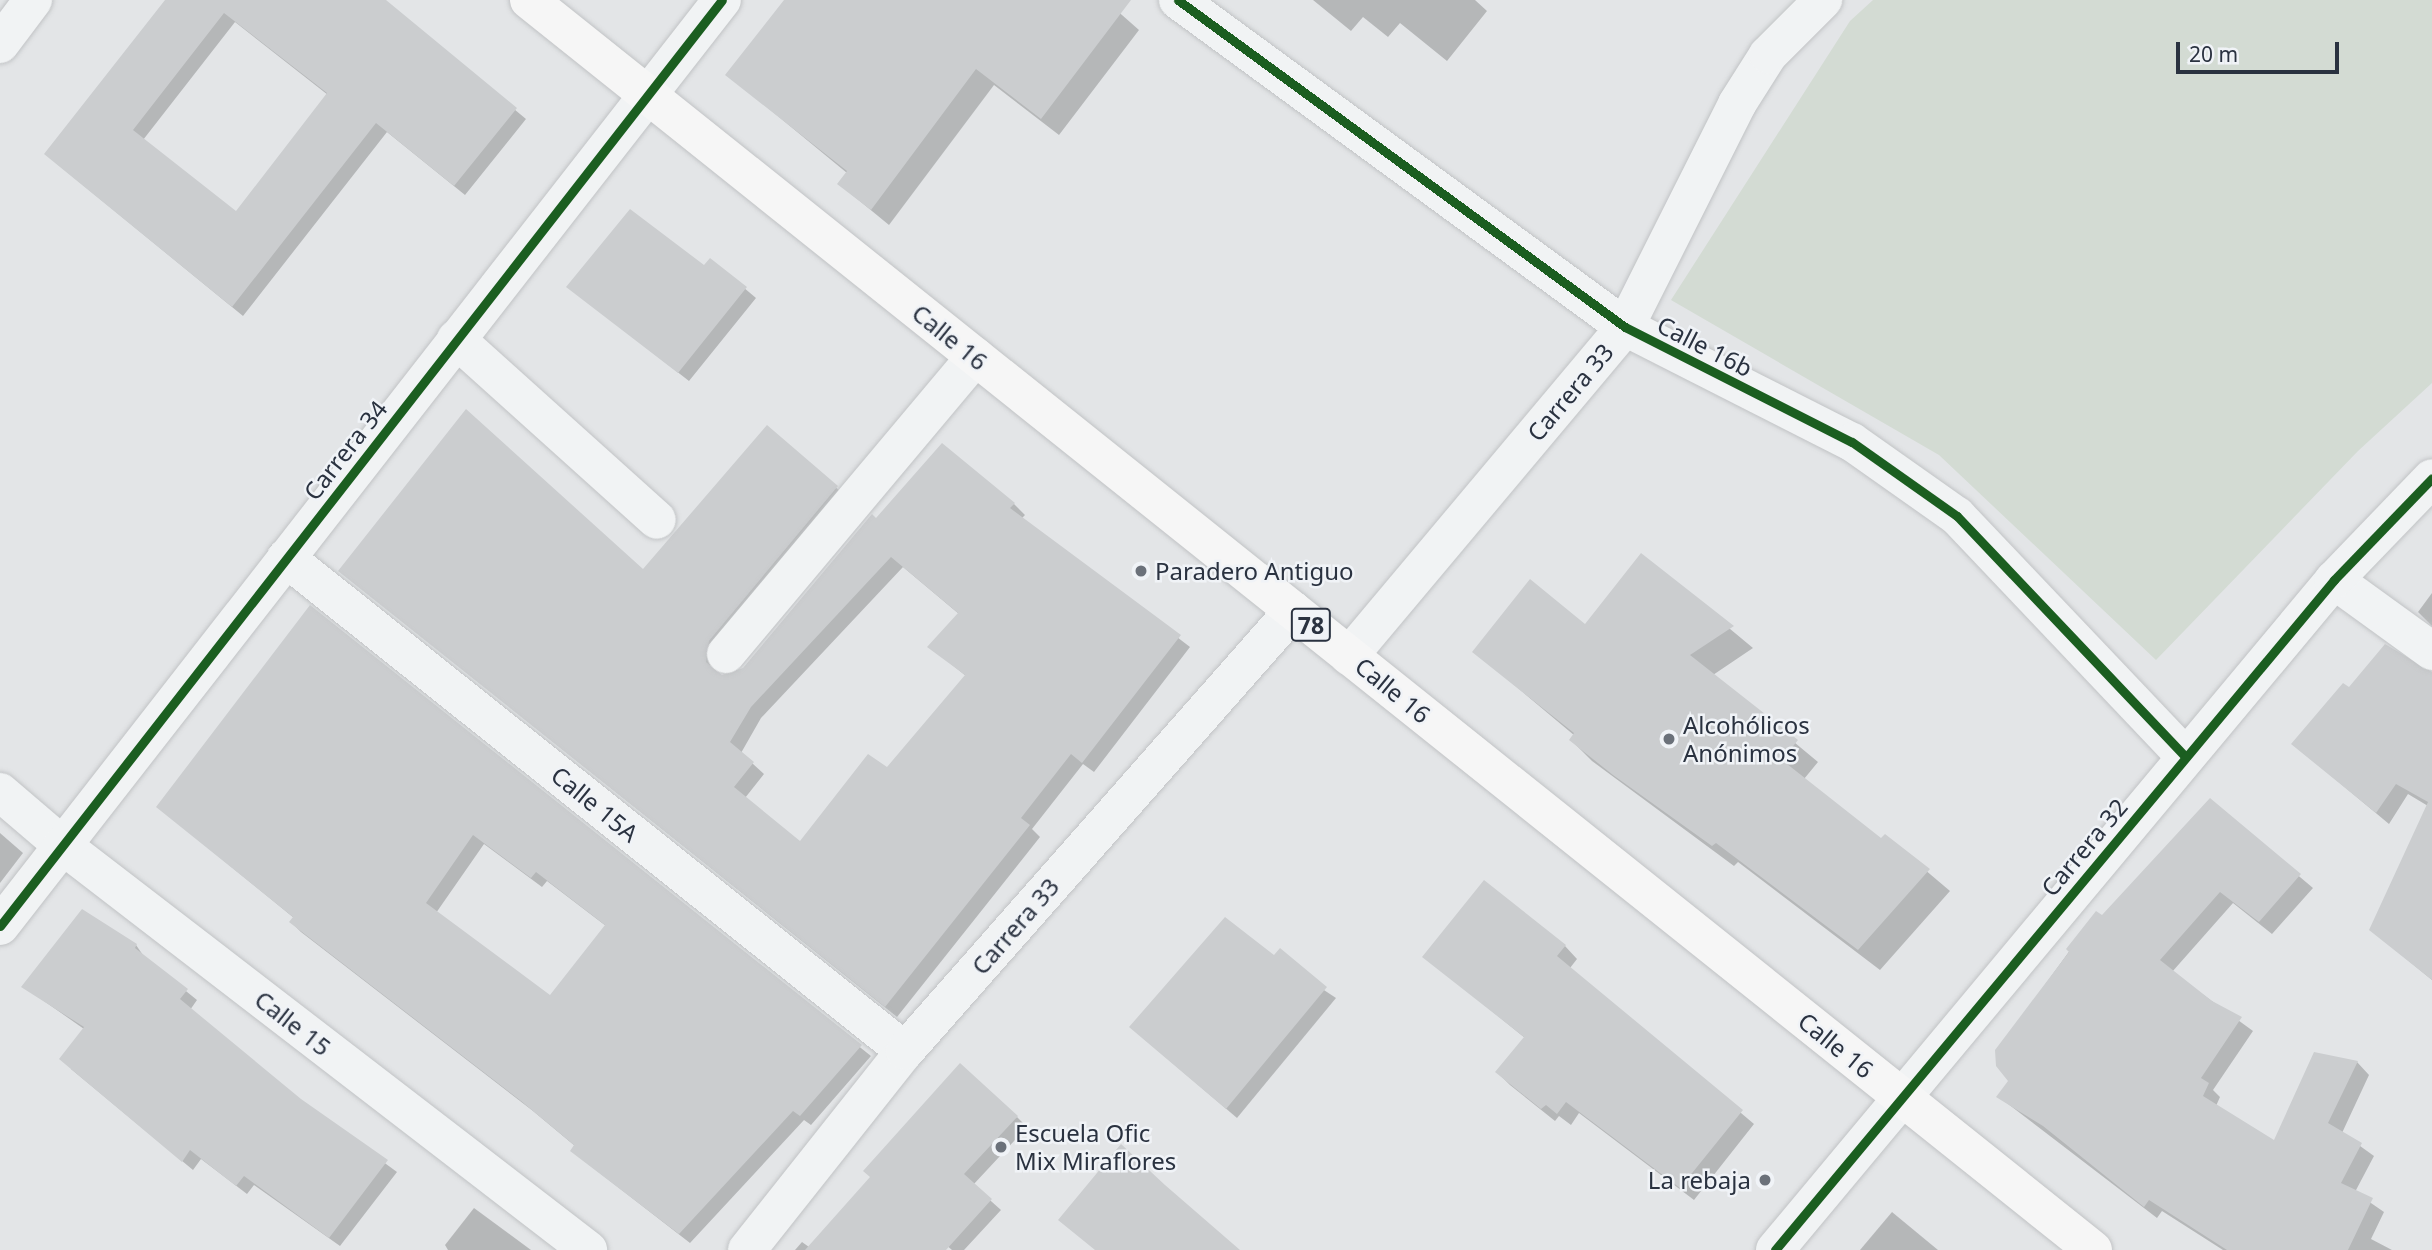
<!DOCTYPE html>
<meta charset="utf-8">
<style>
body{margin:0}
#map{position:relative;width:2432px;height:1250px;overflow:hidden;background:#e3e5e7;font-family:"Noto Sans",sans-serif}
div>[style]{position:absolute}
[style*='--x']{left:calc(var(--x)*1px);top:calc(var(--y)*1px);width:calc(var(--w)*1px);rotate:calc(var(--a)*1deg)}
.green>*{inset:0;background:#d3dbd3}
.shadow>*{inset:0;background:#0003}
.building>*{inset:0;background:#cbcdcf}
.roads{filter:drop-shadow(0 0 2px #c1c3c5) drop-shadow(0 0 2px #c1c3c5)}
.minor>*{height:38px;margin:-19px;padding:0 19px;transform-origin:19px;border-radius:19px;background:#f1f3f4}
.highway>*{height:38px;margin:-19px;padding:0 19px;transform-origin:19px;border-radius:19px;background:#f6f6f6}
.cycleway>*{height:9px;margin:-4.5px;padding:0 4.5px;transform-origin:4.5px;border-radius:4.5px;background:#1b5e20}
.dots>*{width:19px;height:19px;translate:-50% -50%;box-sizing:border-box;border:4px solid #f0f3f7;border-radius:50%}
span{translate:-50% -50%;white-space:nowrap;text-align:center;line-height:1.15;-webkit-text-stroke:5px #f0f3f7;paint-order:stroke}
.shield-label span{padding:2px 5px;background:#f0f3f7;border:2px solid;border-radius:5px;-webkit-text-stroke-width:0}
.shield-label{font-size:23px;color:#2a3240;font-weight:700}
.street-label{font-size:24px;color:#2a3240}
.poi-label{font-size:24px;color:#2a3240}
.left{translate:0 -50%;text-align:left}
.right{translate:-100% -50%;text-align:right}
.scale{position:absolute;left:2176px;top:42px;width:163px;height:32px;box-sizing:border-box;border:4px solid #2a3240;border-top:0;padding-left:9px;font-size:21px;line-height:24px;white-space:nowrap;color:#2a3240;-webkit-text-stroke:5px #f0f3f7;paint-order:stroke}
</style>
<div id="map">
<div class="green">
<div style="clip-path:polygon(1873px 0,2432px 0,2432px 383px,2358px 451px,2156px 660px,1939px 455px,1671px 300px,1850px 21px)"></div>
</div>
<div class="shadow">
<div style="clip-path:polygon(evenodd,167px 0,384px 0,526px 119px,465px 195px,387px 132px,243px 316px,56px 163px,167px 0,235px 22px,328px 95px,237px 214px,143px 140px,235px 22px)"></div>
<div style="clip-path:polygon(786px 0,1105px 0,1139px 30px,1059px 135px,994px 85px,889px 225px,839px 184px,847px 173px,728px 75px)"></div>
<div style="clip-path:polygon(1313px 0,1475px 0,1487px 11px,1447px 61px,1400px 23px,1388px 37px,1363px 17px,1351px 31px)"></div>
<div style="clip-path:polygon(711px 260px,756px 298px,689px 381px,568px 287px,705px 267px)"></div>
<div style="clip-path:polygon(evenodd,767px 428px,848px 498px,719px 652px,716px 673px,721px 677px,744px 670px,877px 520px,1014px 504px,1025px 515px,1022px 518px,1190px 647px,1094px 772px,1083px 764px,1032px 829px,1040px 837px,897px 1017px,340px 571px,644px 571px,767px 428px,903px 567px,959px 614px,930px 647px,966px 676px,887px 770px,801px 843px,745px 798px,764px 774px,741px 753px,761px 718px,903px 567px)"></div>
<div style="clip-path:polygon(1641px 555px,1753px 648px,1713px 675px,1818px 762px,1804px 779px,1881px 840px,1885px 836px,1950px 891px,1880px 970px,1738px 862px,1734px 866px,1592px 761px,1571px 740px,1575px 736px,1475px 652px,1586px 626px)"></div>
<div style="clip-path:polygon(2432px 593px,2432px 626px,2418px 612px)"></div>
<div style="clip-path:polygon(evenodd,310px 608px,871px 1056px,811px 1125px,804px 1120px,690px 1243px,583px 1160px,575px 1146px,533px 1111px,301px 932px,291px 922px,294px 918px,158px 807px,310px 608px,484px 844px,542px 887px,547px 881px,606px 926px,550px 998px,436px 913px,484px 844px)"></div>
<div style="clip-path:polygon(2432px 673px,2432px 980px,2371px 930px,2428px 806px,2408px 794px,2389px 824px,2293px 744px,2349px 689px)"></div>
<div style="clip-path:polygon(2210px 801px,2313px 888px,2272px 934px,2233px 903px,2172px 972px,2253px 1031px,2213px 1090px,2220px 1097px,2216px 1106px,2275px 1142px,2357px 1062px,2369px 1075px,2342px 1133px,2374px 1156px,2355px 1192px,2384px 1212px,2371px 1239px,2392px 1250px,2223px 1250px,2162px 1211px,2157px 1218px,1999px 1097px,2010px 1080px,1997px 1051px,2097px 913px,2102px 917px)"></div>
<div style="clip-path:polygon(0 833px,23px 853px,0 883px)"></div>
<div style="clip-path:polygon(83px 911px,136px 945px,145px 958px,197px 1000px,190px 1010px,300px 1101px,397px 1172px,340px 1246px,254px 1185px,247px 1194px,201px 1159px,193px 1170px,71px 1069px,84px 1029px,24px 987px)"></div>
<div style="clip-path:polygon(1565px 946px,1577px 959px,1570px 968px,1754px 1124px,1694px 1200px,1579px 1113px,1571px 1125px,1559px 1116px,1555px 1121px,1510px 1085px,1497px 1072px,1525px 1038px,1424px 956px)"></div>
<div style="clip-path:polygon(1274px 957px,1336px 998px,1237px 1118px,1142px 1037px)"></div>
<div style="clip-path:polygon(1017px 1117px,1027px 1127px,973px 1185px,1001px 1210px,964px 1250px,952px 1250px,945px 1244px,939px 1250px,795px 1250px,802px 1242px,809px 1247px)"></div>
<div style="clip-path:polygon(474px 1208px,531px 1250px,448px 1250px,445px 1245px)"></div>
<div style="clip-path:polygon(1892px 1212px,1938px 1250px,1860px 1250px)"></div>
</div>
<div class="building">
<div style="clip-path:polygon(evenodd,165px 0,386px 0,517px 108px,454px 186px,376px 123px,232px 307px,44px 154px,165px 0,224px 13px,327px 93px,236px 211px,133px 130px,224px 13px)"></div>
<div style="clip-path:polygon(784px 0,1131px 0,1041px 119px,976px 69px,871px 210px,837px 184px,847px 171px,725px 75px)"></div>
<div style="clip-path:polygon(630px 209px,704px 265px,710px 258px,747px 287px,678px 373px,566px 287px)"></div>
<div style="clip-path:polygon(evenodd,466px 409px,643px 569px,767px 425px,838px 486px,709px 641px,706px 662px,722px 675px,743px 668px,872px 514px,876px 518px,942px 443px,1015px 503px,1010px 508px,1181px 635px,1082px 763px,1071px 754px,1021px 818px,1030px 825px,885px 1007px,338px 571px,466px 409px,891px 557px,958px 613px,927px 647px,965px 675px,887px 767px,868px 754px,800px 841px,734px 787px,754px 762px,730px 742px,751px 707px,891px 557px)"></div>
<div style="clip-path:polygon(1641px 553px,1734px 626px,1690px 655px,1798px 740px,1782px 760px,1881px 838px,1885px 834px,1930px 869px,1858px 950px,1716px 843px,1712px 846px,1613px 775px,1569px 740px,1574px 733px,1472px 652px,1530px 579px,1585px 624px)"></div>
<div style="clip-path:polygon(evenodd,310px 605px,862px 1045px,800px 1116px,793px 1111px,679px 1234px,570px 1151px,574px 1145px,521px 1101px,289px 922px,293px 917px,156px 807px,310px 605px,473px 835px,531px 878px,536px 872px,605px 925px,550px 995px,426px 903px,473px 835px)"></div>
<div style="clip-path:polygon(2385px 644px,2432px 672px,2432px 980px,2369px 930px,2428px 802px,2396px 784px,2376px 813px,2291px 744px,2343px 683px,2349px 687px)"></div>
<div style="clip-path:polygon(2210px 798px,2301px 874px,2259px 922px,2220px 892px,2160px 960px,2212px 1001px,2242px 1017px,2201px 1078px,2209px 1083px,2203px 1096px,2274px 1140px,2314px 1052px,2358px 1061px,2328px 1123px,2362px 1143px,2341px 1183px,2373px 1198px,2348px 1250px,2227px 1250px,2149px 1200px,2144px 1207px,2043px 1126px,1996px 1097px,2008px 1081px,1996px 1066px,1995px 1050px,2069px 952px,2066px 949px,2096px 911px,2102px 915px)"></div>
<div style="clip-path:polygon(1484px 880px,1566px 945px,1557px 956px,1743px 1110px,1680px 1188px,1566px 1102px,1557px 1114px,1546px 1105px,1541px 1109px,1495px 1072px,1524px 1037px,1422px 957px)"></div>
<div style="clip-path:polygon(82px 909px,137px 944px,135px 948px,188px 989px,180px 999px,301px 1099px,388px 1160px,329px 1238px,244px 1176px,236px 1186px,190px 1150px,182px 1162px,59px 1059px,84px 1027px,21px 987px)"></div>
<div style="clip-path:polygon(1225px 917px,1274px 955px,1280px 948px,1327px 987px,1226px 1109px,1129px 1027px)"></div>
<div style="clip-path:polygon(960px 1063px,1018px 1116px,964px 1174px,992px 1199px,946px 1250px,805px 1250px,870px 1177px,863px 1171px)"></div>
<div style="clip-path:polygon(1121px 1144px,1165px 1185px,1240px 1250px,1095px 1250px,1058px 1220px)"></div>
</div>
<div class="roads">
<div class="minor">
<div style="--x:1178;--y:0;--w:554;--a:36.19"></div>
<div style="--x:1625;--y:327;--w:254;--a:26.9"></div>
<div style="--x:1852;--y:442;--w:128;--a:35.2"></div>
<div style="--x:1957;--y:516;--w:331;--a:46.5"></div>
<div style="--x:0;--y:44;--w:55;--a:-53.1"></div>
<div style="--x:456;--y:339;--w:270;--a:42"></div>
<div style="--x:286;--y:558;--w:791;--a:38.54"></div>
<div style="--x:2334;--y:580;--w:121;--a:35.9"></div>
<div style="--x:726;--y:654;--w:388;--a:-50"></div>
<div style="--x:1349;--y:656;--w:429;--a:-50"></div>
<div style="--x:1625;--y:327;--w:250;--a:-63.3"></div>
<div style="--x:1737;--y:104;--w:58;--a:-57.7"></div>
<div style="--x:1768;--y:55;--w:78;--a:-45"></div>
<div style="--x:0;--y:792;--w:82;--a:40.5"></div>
<div style="--x:62;--y:845;--w:664;--a:37.59"></div>
<div style="--x:0;--y:926;--w:1174;--a:-52.06"></div>
<div style="--x:747;--y:1250;--w:254;--a:-51.6"></div>
<div style="--x:905;--y:1051;--w:587;--a:-48.59"></div>
<div style="--x:1775;--y:1250;--w:873;--a:-50.16"></div>
<div style="--x:2334;--y:580;--w:141;--a:-46.1"></div>
</div>
<div class="highway">
<div style="--x:529;--y:0;--w:2002;--a:38.63"></div>
</div>
</div>
<div class="cycleway">
<div style="--x:1178;--y:0;--w:554;--a:36.19"></div>
<div style="--x:1625;--y:327;--w:254;--a:26.9"></div>
<div style="--x:1852;--y:442;--w:128;--a:35.2"></div>
<div style="--x:1957;--y:516;--w:331;--a:46.5"></div>
<div style="--x:0;--y:926;--w:1174;--a:-52.06"></div>
<div style="--x:1775;--y:1250;--w:873;--a:-50.16"></div>
<div style="--x:2334;--y:580;--w:141;--a:-46.1"></div>
</div>
<div class="dots">
<div style="left:1141px;top:571px;background:#6b717a"></div>
<div style="left:1669px;top:739px;background:#6b717a"></div>
<div style="left:1001px;top:1147px;background:#6b717a"></div>
<div style="left:1765px;top:1180px;background:#6b717a"></div>
</div>
<div class="shield-label">
<span style="left:1311px;top:625px">78</span>
</div>
<div class="street-label">
<span style="left:950px;top:337px;rotate:39deg">Calle 16</span>
<span style="left:1705px;top:346px;rotate:27deg">Calle 16b</span>
<span style="left:1570px;top:392px;rotate:-50deg">Carrera 33</span>
<span style="left:345px;top:450px;rotate:-52deg">Carrera 34</span>
<span style="left:1393px;top:690px;rotate:39deg">Calle 16</span>
<span style="left:595px;top:804px;rotate:39deg">Calle 15A</span>
<span style="left:2084px;top:847px;rotate:-50deg">Carrera 32</span>
<span style="left:1015px;top:926px;rotate:-49deg">Carrera 33</span>
<span style="left:293px;top:1023px;rotate:38deg">Calle 15</span>
<span style="left:1836px;top:1045px;rotate:39deg">Calle 16</span>
</div>
<div class="poi-label">
<span class="left" style="left:1155px;top:571px">Paradero Antiguo</span>
<span class="left" style="left:1683px;top:739px">Alcohólicos<br>Anónimos</span>
<span class="left" style="left:1015px;top:1147px">Escuela Ofic<br>Mix Miraflores</span>
<span class="right" style="left:1751px;top:1180px">La rebaja</span>
</div>
<div class="scale">20 m</div>
</div>
